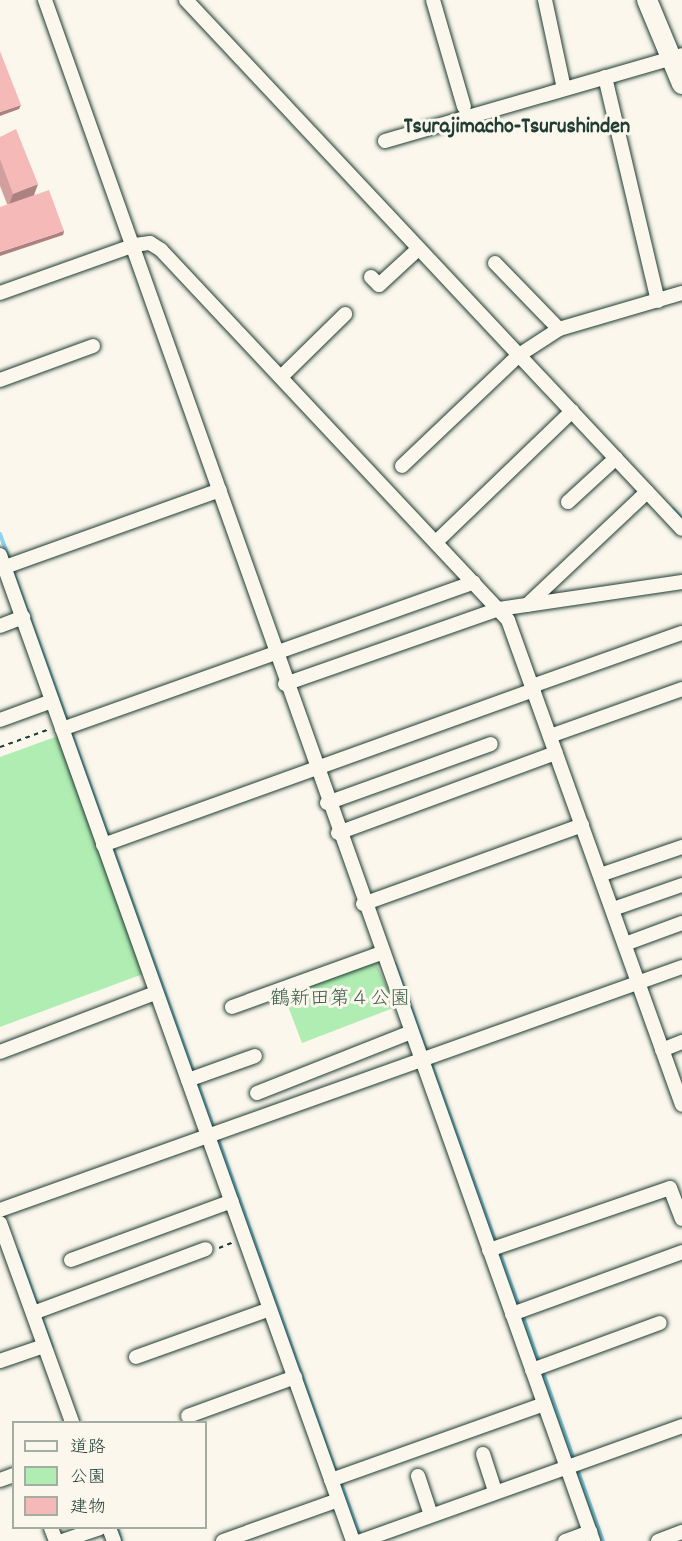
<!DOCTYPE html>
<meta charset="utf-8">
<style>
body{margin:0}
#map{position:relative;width:682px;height:1541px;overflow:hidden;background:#fbf7ec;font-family:Dekko,"Klee One",sans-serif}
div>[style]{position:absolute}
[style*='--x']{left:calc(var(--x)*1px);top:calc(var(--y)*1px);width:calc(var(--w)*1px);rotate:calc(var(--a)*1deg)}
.green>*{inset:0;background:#b0edb3}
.stream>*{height:4px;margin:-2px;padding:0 2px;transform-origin:2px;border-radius:2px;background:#8dd5ee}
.path>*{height:2px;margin-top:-1px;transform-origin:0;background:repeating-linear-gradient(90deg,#1f3d34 0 4.5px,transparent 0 9px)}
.roads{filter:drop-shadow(0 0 2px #1f3d34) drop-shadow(0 0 2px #1f3d34)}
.street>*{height:14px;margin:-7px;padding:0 7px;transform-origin:7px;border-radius:7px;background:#fbf7ec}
.secondary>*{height:20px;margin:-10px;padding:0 10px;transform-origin:10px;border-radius:10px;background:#fbf7ec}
.wall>*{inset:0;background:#d39f9e}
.shaded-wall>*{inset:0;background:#ac8281}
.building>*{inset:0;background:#f5b9b8}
span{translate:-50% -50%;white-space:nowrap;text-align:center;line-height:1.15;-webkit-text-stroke:6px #fbf7ec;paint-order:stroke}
.park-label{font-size:20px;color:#3c604d}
.quarter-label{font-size:22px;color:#1f3d34;font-weight:700}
.legend{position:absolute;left:12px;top:1421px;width:195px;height:108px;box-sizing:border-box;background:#fbf7ec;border:2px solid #a3ada2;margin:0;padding:8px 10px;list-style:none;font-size:18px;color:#1f3d34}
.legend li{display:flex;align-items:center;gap:12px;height:30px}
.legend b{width:30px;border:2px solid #a3ada2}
</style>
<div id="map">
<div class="green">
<div style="clip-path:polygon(58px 736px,143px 974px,0 1027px,0 757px)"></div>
<div style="clip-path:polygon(374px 959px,396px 1007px,302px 1043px,283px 993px)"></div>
</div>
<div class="stream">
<div style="--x:673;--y:509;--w:13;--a:48"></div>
<div style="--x:0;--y:534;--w:30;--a:70"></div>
<div style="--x:12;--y:569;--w:164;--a:70"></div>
<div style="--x:70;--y:730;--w:115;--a:70.1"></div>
<div style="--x:112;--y:846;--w:301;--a:70.2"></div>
<div style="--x:395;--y:964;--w:365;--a:70.1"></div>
<div style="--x:217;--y:1136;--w:359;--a:70.5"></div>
<div style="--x:18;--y:1252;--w:59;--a:70"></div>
<div style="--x:40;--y:1314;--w:35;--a:70"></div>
<div style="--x:522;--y:1314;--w:52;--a:70.9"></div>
<div style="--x:542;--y:1370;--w:182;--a:70.4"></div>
<div style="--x:340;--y:1481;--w:62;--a:70.1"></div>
<div style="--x:117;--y:1528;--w:14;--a:73"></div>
</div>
<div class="path">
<div style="--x:0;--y:747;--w:53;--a:-19.8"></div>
<div style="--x:219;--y:1248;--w:16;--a:-22"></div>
</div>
<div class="roads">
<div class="street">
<div style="--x:45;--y:0;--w:1636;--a:70.42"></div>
<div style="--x:186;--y:0;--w:725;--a:46.84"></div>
<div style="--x:433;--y:0;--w:111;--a:73.8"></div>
<div style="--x:545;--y:0;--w:91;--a:77.9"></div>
<div style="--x:605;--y:77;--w:230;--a:76.7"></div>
<div style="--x:385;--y:141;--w:309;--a:-16.1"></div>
<div style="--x:495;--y:263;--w:92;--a:45.9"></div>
<div style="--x:559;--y:329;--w:128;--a:-16.3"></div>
<div style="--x:371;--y:277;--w:11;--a:45"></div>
<div style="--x:379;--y:285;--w:53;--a:-42.7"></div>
<div style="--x:0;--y:293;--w:143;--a:-19.6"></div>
<div style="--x:135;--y:245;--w:15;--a:-8"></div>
<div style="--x:150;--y:243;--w:13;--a:32"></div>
<div style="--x:161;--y:250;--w:507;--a:46.84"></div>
<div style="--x:508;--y:620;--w:515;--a:70.26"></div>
<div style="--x:281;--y:377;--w:90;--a:-44.5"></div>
<div style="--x:0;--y:380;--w:99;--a:-20.1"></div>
<div style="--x:402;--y:466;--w:161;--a:-43.5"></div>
<div style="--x:519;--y:355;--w:48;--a:-33"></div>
<div style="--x:568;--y:502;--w:65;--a:-42.5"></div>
<div style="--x:436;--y:542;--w:189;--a:-43.9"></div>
<div style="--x:0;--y:555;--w:1047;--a:70.3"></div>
<div style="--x:5;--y:567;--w:228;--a:-19.7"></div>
<div style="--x:527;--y:605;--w:165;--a:-43.3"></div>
<div style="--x:0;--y:626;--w:25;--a:-21"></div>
<div style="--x:285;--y:684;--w:227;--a:-19.3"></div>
<div style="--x:499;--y:609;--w:185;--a:-8.4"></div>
<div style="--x:532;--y:686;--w:159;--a:-19.5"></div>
<div style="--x:0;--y:720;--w:55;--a:-20.1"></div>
<div style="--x:62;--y:729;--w:437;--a:-19.6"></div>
<div style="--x:550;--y:736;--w:140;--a:-19.6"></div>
<div style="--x:327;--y:803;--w:174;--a:-19.8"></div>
<div style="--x:338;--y:833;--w:232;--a:-20.2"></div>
<div style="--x:103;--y:845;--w:458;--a:-19.8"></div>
<div style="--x:600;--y:875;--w:87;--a:-18.9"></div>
<div style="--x:363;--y:904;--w:233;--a:-19.8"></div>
<div style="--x:613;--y:909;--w:73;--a:-19.2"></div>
<div style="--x:625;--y:944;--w:61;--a:-20.2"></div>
<div style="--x:232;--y:1007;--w:158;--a:-19.9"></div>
<div style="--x:662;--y:1050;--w:22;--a:-22"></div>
<div style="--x:0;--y:1052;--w:166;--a:-20.8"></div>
<div style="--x:188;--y:1080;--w:71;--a:-19.7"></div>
<div style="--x:257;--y:1093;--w:166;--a:-21.6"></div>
<div style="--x:0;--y:1210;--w:724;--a:-19.61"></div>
<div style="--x:0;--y:1223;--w:212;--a:70.1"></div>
<div style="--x:489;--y:1250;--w:191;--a:-18.9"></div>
<div style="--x:670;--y:1188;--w:33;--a:69"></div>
<div style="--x:71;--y:1260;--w:171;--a:-20.1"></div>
<div style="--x:33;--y:1313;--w:184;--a:-20.3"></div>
<div style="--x:512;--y:1314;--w:181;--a:-20"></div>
<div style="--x:136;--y:1357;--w:142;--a:-19.7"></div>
<div style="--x:0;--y:1361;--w:46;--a:-18.8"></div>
<div style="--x:532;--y:1370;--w:136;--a:-20.2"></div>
<div style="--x:188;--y:1416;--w:114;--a:-20"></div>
<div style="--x:483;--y:1454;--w:40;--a:72"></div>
<div style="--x:418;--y:1476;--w:41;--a:71.6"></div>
<div style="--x:0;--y:1480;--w:15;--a:-20"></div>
<div style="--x:331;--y:1480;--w:226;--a:-19.6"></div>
<div style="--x:51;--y:1528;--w:14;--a:69"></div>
<div style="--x:109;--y:1528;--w:14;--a:69"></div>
<div style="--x:62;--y:1541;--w:40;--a:-18.9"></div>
<div style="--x:223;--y:1541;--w:122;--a:-19.6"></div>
<div style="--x:361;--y:1541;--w:341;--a:-19.7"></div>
<div style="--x:565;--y:1541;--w:27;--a:-20"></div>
<div style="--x:658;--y:1541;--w:26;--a:-21"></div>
</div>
<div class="secondary">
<div style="--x:647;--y:0;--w:91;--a:67.4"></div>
</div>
</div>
<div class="wall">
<div style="clip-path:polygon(0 137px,34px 195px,64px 231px,63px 235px,7px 204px,0 186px)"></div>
</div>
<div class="shaded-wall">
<div style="clip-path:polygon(21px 105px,19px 109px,0 116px,0 112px)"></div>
<div style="clip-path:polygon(38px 184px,33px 198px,8px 208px,13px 194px)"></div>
<div style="clip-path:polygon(64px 231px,63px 235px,0 256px,0 252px)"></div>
</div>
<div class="building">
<div style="clip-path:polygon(0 51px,21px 105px,0 112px)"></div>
<div style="clip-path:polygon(16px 129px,38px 184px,13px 194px,0 159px,0 137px)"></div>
<div style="clip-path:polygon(49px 190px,64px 231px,0 252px,0 207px)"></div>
</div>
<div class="park-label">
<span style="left:340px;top:1000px">鶴新田第４公園</span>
</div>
<div class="quarter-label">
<span style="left:517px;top:128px">Tsurajimacho-Tsurushinden</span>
</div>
<ul class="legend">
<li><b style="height:8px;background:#fbf7ec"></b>道路</li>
<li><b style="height:16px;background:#b0edb3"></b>公園</li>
<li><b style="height:16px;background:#f5b9b8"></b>建物</li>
</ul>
</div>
